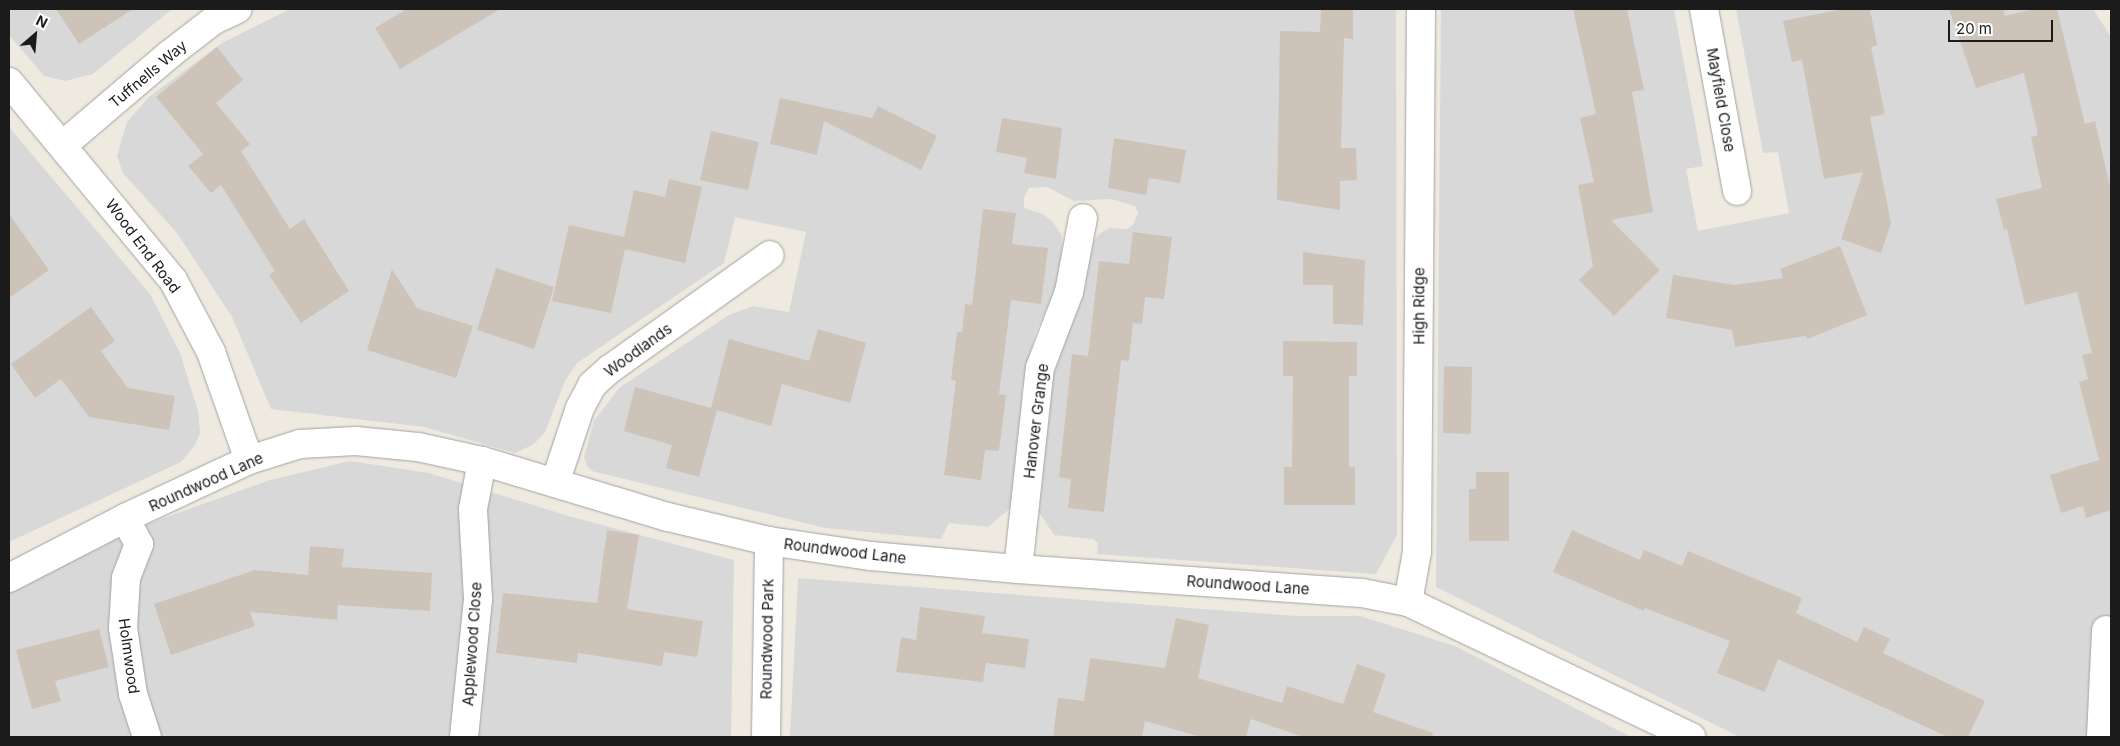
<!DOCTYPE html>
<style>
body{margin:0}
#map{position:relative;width:2120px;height:746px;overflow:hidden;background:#eeeadf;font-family:Inter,sans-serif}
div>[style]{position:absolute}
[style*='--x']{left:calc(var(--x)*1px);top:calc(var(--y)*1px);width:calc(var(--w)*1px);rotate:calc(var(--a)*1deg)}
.residential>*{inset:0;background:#d9d8d8}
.building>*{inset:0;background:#cdc3b8}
.roads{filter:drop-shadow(0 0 1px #a2a2a2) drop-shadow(0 0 1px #a2a2a2)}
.minor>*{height:28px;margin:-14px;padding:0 14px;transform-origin:14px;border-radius:14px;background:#fff}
span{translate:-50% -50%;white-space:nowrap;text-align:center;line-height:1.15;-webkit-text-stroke:4.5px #fff;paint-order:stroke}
.street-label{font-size:15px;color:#1b1b1b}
.frame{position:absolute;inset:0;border:10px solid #1b1b1b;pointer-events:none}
.north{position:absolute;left:10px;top:10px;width:50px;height:50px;-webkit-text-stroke:4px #fff;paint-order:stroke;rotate:27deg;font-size:14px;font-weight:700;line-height:20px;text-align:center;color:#1b1b1b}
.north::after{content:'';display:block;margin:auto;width:18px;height:22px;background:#1b1b1b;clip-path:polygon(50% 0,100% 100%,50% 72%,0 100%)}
.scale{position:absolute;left:1948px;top:20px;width:105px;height:22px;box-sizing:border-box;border:2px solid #1b1b1b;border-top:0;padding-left:6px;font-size:15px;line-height:18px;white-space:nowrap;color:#1b1b1b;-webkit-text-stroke:4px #fff;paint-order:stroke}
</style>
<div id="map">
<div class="residential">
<div style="clip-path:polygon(9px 9px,172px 9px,93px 74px,65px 81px,44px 76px,9px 35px)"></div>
<div style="clip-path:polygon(290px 9px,1396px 9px,1397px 535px,1376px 574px,1097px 554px,1098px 543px,1093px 539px,1054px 535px,1039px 512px,1054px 367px,1085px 288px,1090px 246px,1099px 234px,1110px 228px,1127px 229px,1133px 225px,1138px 213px,1135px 206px,1111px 199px,1074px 201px,1047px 187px,1029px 188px,1024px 197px,1024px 208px,1043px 214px,1053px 222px,1062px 236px,1062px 262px,1057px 288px,1036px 331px,1022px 388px,1023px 442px,1013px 506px,988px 527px,949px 523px,941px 539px,825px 528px,592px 471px,587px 466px,584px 457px,594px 421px,619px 388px,729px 315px,753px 306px,789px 312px,806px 232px,735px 217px,724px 263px,577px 363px,565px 381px,545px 432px,534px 444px,515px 453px,424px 427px,271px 409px,232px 317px,177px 233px,123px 173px,117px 156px,127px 122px,150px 96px,222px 43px)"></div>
<div style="clip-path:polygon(1441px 9px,1674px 9px,1703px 166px,1686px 169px,1698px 231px,1789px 213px,1778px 152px,1763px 153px,1736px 9px,2093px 9px,2111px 37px,2111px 737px,1740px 737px,1436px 587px)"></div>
<div style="clip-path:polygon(9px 127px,150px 294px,180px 353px,198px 411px,200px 433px,195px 445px,181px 462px,9px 542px)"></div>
<div style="clip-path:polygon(350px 461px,429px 473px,572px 517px,734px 560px,731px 737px,9px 737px,9px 592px,147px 524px,270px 480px)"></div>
<div style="clip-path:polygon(798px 578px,1296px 616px,1360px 616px,1455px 646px,1631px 737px,790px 737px)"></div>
</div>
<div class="building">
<div style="clip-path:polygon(56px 9px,133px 9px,79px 44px)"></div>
<div style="clip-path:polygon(407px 9px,500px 9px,400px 69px,375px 28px)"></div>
<div style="clip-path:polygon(1321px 9px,1353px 9px,1353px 39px,1344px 38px,1341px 148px,1356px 148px,1357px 180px,1340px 181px,1340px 210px,1277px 200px,1280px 31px,1320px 32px)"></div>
<div style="clip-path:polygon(1573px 9px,1627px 9px,1644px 90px,1632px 92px,1653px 212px,1611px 220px,1660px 270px,1614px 316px,1579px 280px,1593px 266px,1578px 185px,1594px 182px,1580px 118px,1596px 114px)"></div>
<div style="clip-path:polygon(1843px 9px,1870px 9px,1877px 45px,1871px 47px,1885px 114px,1870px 117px,1891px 223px,1881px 253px,1841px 239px,1863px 172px,1824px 179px,1802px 60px,1792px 62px,1783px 21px)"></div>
<div style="clip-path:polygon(1949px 9px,2003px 9px,2005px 16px,2034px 9px,2057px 9px,2085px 124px,2095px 121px,2111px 191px,2111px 510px,2086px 518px,2083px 506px,2061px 513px,2050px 475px,2099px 460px,2079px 382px,2088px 379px,2082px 355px,2092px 353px,2077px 292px,2025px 305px,2007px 229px,2004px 230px,1996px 199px,2042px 188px,2031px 137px,2038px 135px,2024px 73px,1976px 88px)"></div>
<div style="clip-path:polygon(217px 47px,243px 80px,216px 103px,250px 144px,241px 151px,290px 229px,304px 219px,349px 291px,301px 323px,269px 275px,275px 271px,221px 185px,211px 193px,188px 166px,203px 154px,156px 97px)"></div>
<div style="clip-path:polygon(780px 98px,872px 118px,878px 106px,937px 136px,921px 170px,824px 121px,817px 155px,770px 144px)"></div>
<div style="clip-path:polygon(1002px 118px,1062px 128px,1056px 179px,1024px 173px,1027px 158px,996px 152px)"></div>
<div style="clip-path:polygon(711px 131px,759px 142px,748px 190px,700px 180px)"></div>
<div style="clip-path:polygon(1114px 138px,1186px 150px,1180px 183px,1149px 178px,1146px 195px,1108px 188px)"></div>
<div style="clip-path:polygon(669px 179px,702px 187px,685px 263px,625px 249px,611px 313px,552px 301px,569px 225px,624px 237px,634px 190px,665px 197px)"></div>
<div style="clip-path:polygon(983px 209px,1016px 213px,1012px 244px,1048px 248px,1041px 304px,1011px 300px,999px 394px,1006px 395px,999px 451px,985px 450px,981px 480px,944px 475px,956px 381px,951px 380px,957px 332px,962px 332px,965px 304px,972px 305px)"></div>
<div style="clip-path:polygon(9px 214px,49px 270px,9px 298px)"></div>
<div style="clip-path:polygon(1133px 232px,1172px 237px,1164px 299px,1145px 297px,1142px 324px,1133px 323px,1129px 361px,1121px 360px,1104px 512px,1068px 508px,1071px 479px,1059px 477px,1072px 354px,1088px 356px,1099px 261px,1129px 264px)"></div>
<div style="clip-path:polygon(1840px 246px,1867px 315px,1807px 339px,1806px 336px,1735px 347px,1732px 330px,1666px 318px,1673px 275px,1734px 285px,1783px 278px,1780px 269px)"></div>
<div style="clip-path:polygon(1303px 252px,1365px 260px,1363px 325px,1333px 324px,1333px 285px,1303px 285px)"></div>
<div style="clip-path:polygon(496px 268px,554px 287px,534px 349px,477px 330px)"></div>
<div style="clip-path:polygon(392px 269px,417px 308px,473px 326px,456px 378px,367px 350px)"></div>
<div style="clip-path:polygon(91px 307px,115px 341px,101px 351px,128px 388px,175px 396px,169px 430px,89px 417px,61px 379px,35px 398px,11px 364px)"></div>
<div style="clip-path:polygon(818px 329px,866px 343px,850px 403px,782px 384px,771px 426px,717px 410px,699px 477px,666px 468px,672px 445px,624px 431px,635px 387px,711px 408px,729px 339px,809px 361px)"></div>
<div style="clip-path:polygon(1283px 341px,1357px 342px,1357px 376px,1349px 376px,1349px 467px,1355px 467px,1355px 505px,1284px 505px,1284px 467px,1292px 467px,1293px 376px,1283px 376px)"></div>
<div style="clip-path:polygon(1444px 366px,1472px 367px,1471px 434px,1443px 433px)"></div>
<div style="clip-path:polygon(1476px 472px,1509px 472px,1509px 541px,1469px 541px,1469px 489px,1476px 489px)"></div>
<div style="clip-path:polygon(607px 530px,639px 535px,627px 609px,703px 621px,697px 657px,664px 652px,662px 666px,578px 653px,577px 663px,496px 653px,503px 593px,597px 603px)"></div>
<div style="clip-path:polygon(1572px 530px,1640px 560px,1644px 550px,1682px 566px,1688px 551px,1802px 598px,1796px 613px,1857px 642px,1864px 627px,1890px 639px,1883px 653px,1985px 701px,1968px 737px,1948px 737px,1778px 659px,1765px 692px,1717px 673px,1730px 641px,1645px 608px,1644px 611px,1553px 572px)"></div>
<div style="clip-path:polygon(310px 546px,344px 549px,342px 567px,432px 573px,430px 611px,338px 605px,337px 620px,250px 612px,255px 626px,171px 655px,154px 604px,255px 570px,308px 575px)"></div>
<div style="clip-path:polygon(920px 607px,985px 616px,982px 633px,1029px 639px,1025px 668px,986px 663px,983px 682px,896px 672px,901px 637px,916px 640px)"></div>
<div style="clip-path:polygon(1176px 618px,1209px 625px,1198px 678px,1282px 703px,1287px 686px,1343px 704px,1357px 664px,1386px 674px,1373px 712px,1433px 733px,1432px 737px,1303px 737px,1251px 719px,1246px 737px,1201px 737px,1145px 721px,1142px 737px,1053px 737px,1058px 698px,1084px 701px,1090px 658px,1165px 668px)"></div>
<div style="clip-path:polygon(99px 629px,109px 667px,55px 681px,61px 701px,32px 709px,16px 650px)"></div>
</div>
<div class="roads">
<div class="minor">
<div style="--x:1704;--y:9;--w:185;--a:79.7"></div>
<div style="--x:9;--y:82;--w:257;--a:50.4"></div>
<div style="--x:173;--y:280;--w:81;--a:62.2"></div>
<div style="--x:211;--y:352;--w:114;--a:70.6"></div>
<div style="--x:63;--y:145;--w:140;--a:-40.4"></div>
<div style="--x:170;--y:54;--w:56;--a:-37.7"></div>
<div style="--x:214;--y:20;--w:26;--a:-25"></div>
<div style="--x:555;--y:483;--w:79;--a:-71.6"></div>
<div style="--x:580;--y:408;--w:26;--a:-62"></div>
<div style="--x:592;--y:385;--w:24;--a:-42"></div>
<div style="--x:610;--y:369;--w:196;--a:-35.5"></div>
<div style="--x:125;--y:518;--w:30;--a:62"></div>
<div style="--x:139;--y:544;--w:36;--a:111"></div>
<div style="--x:126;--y:578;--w:50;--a:93.4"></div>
<div style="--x:123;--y:628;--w:67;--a:81.4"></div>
<div style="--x:133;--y:694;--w:45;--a:72"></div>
<div style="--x:1018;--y:569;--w:202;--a:-83.8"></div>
<div style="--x:1040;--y:368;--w:81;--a:-69.1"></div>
<div style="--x:1069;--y:292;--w:75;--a:-79.3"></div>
<div style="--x:9;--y:578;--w:131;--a:-27.3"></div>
<div style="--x:125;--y:518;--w:137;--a:-25.1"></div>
<div style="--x:249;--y:460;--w:53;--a:-17.4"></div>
<div style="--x:300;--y:444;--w:56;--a:-3.1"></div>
<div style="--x:356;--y:441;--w:62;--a:5.5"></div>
<div style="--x:418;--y:447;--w:66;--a:12.3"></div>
<div style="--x:482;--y:461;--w:194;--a:16.8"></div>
<div style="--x:668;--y:517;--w:104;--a:13.4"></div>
<div style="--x:769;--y:541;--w:103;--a:8.4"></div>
<div style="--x:871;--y:556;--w:148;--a:5.1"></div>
<div style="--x:1018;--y:569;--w:345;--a:4"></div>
<div style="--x:1362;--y:593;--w:47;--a:11.1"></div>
<div style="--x:1408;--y:602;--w:314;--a:25.5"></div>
<div style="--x:1408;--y:602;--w:51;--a:-79.8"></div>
<div style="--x:1417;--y:552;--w:543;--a:-89.58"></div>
<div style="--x:464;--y:737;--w:139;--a:-84.2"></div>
<div style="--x:478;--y:599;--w:90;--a:-93.2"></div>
<div style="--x:473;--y:509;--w:49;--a:-79.4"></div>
<div style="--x:766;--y:737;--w:196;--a:-89.1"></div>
<div style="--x:2101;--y:737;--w:107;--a:-87.3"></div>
</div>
</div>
<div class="street-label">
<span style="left:148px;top:74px;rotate:-40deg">Tuffnells Way</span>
<span style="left:1721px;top:100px;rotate:80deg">Mayfield Close</span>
<span style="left:143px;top:246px;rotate:53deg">Wood End Road</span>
<span style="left:1419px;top:306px;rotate:-90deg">High Ridge</span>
<span style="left:638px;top:350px;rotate:-36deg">Woodlands</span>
<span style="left:1036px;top:421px;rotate:-83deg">Hanover Grange</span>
<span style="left:206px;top:482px;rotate:-24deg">Roundwood Lane</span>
<span style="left:845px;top:551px;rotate:7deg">Roundwood Lane</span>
<span style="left:1248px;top:585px;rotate:4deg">Roundwood Lane</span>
<span style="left:767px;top:639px;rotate:-89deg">Roundwood Park</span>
<span style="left:472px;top:644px;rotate:-86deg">Applewood Close</span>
<span style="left:129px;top:656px;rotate:82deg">Holmwood</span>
</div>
<div class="frame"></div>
<div class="north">N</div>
<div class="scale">20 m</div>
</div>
